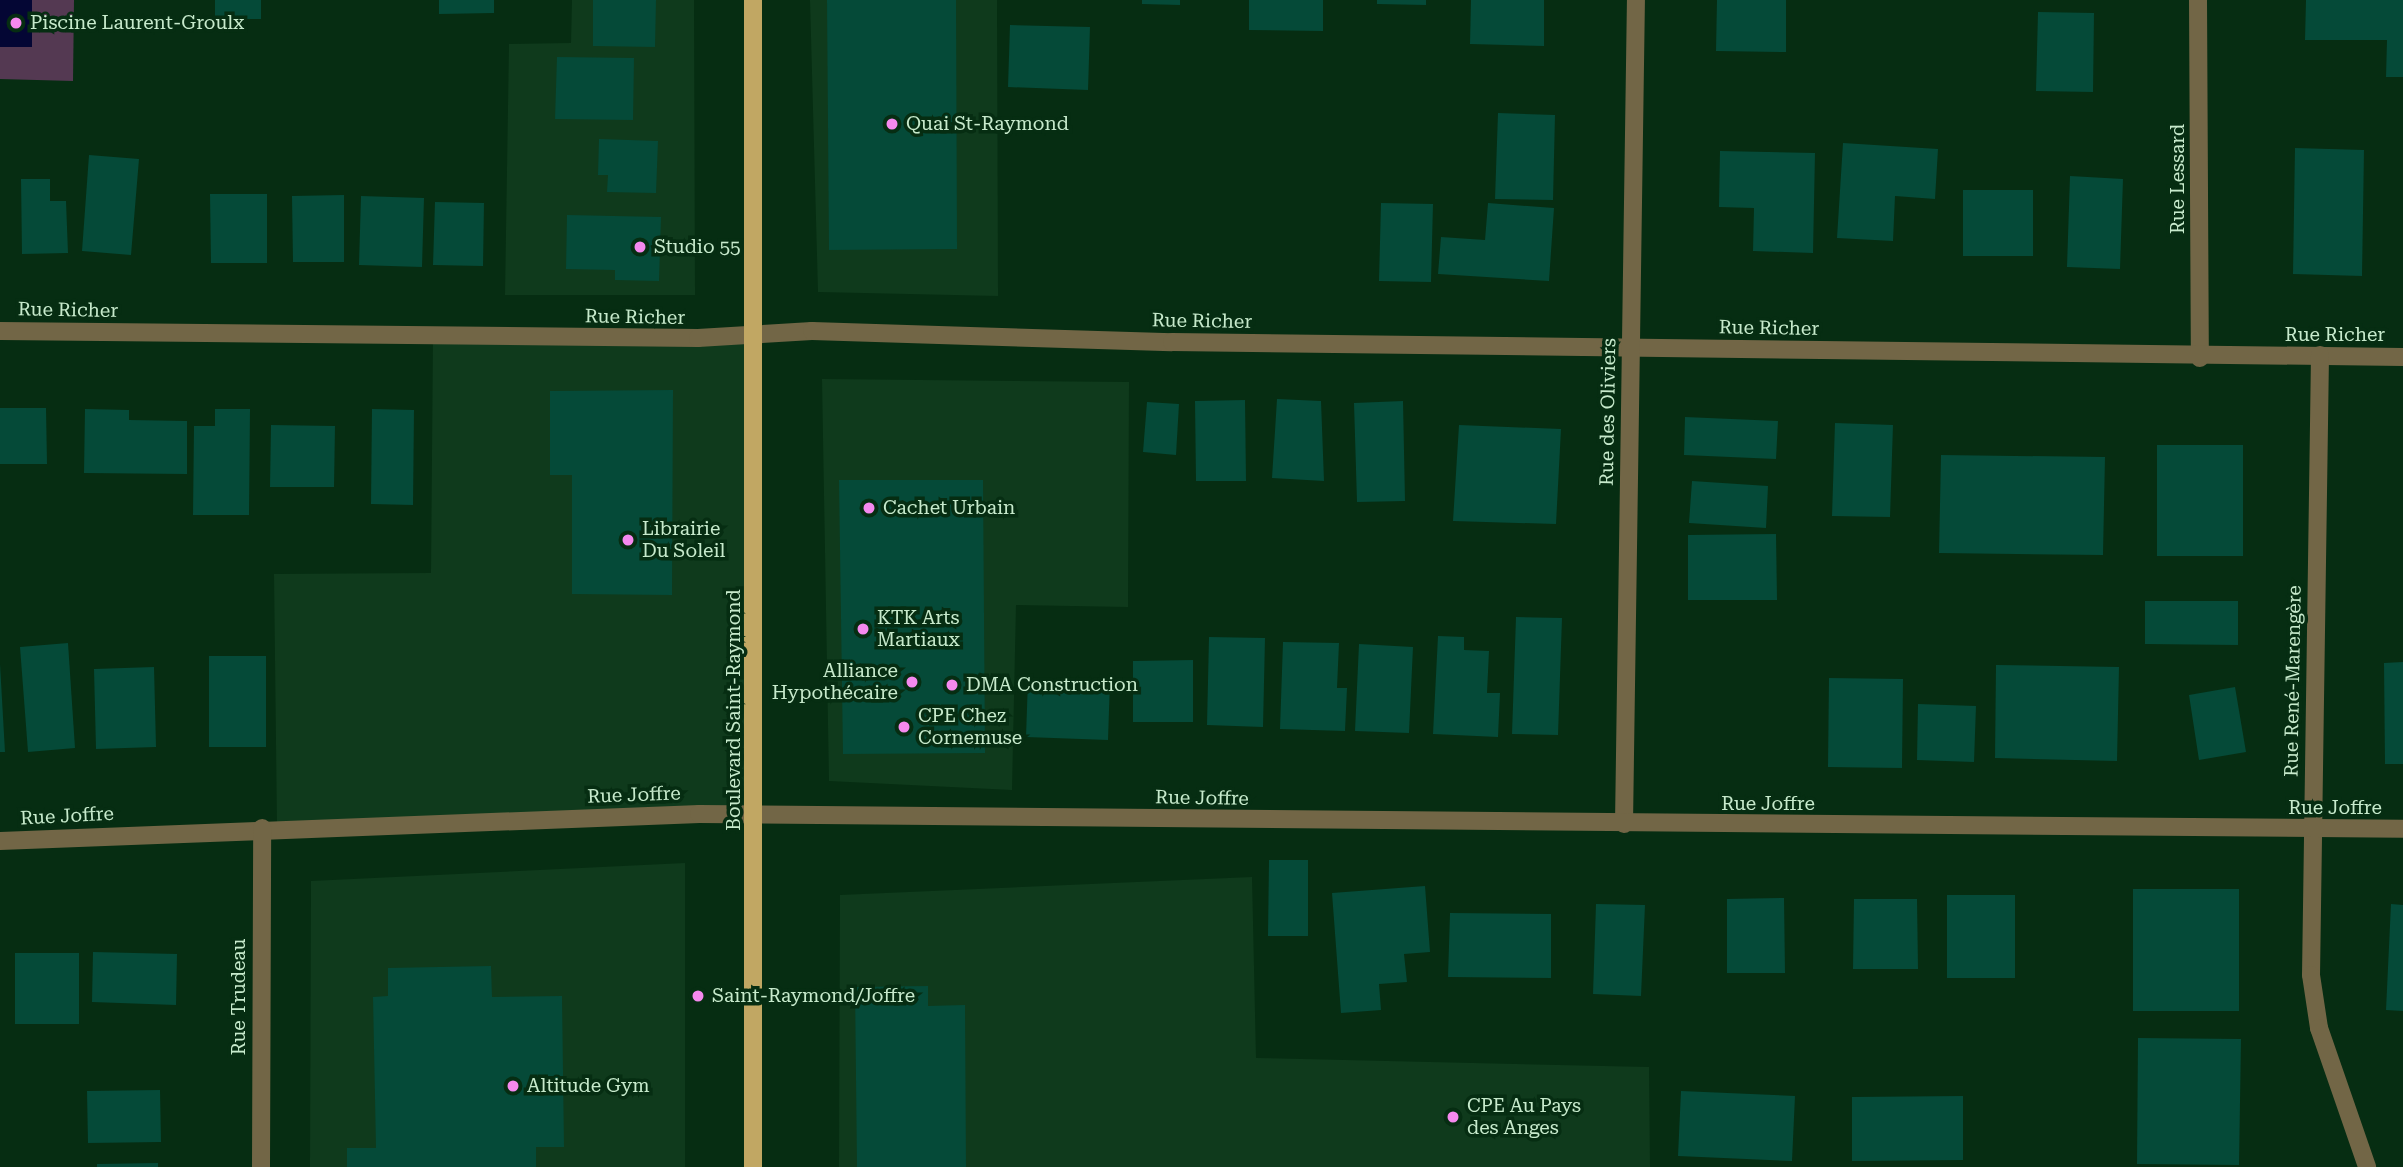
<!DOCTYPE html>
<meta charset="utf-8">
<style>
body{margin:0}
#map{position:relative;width:2403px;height:1167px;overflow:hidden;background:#062d12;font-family:"Roboto Serif",serif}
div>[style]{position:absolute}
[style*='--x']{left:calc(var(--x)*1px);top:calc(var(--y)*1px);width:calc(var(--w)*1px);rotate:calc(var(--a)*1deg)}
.built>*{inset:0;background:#0f3a1c}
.green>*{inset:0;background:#543952}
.water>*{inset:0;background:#040634}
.building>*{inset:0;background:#054a38}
.minor>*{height:18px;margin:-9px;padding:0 9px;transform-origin:9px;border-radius:9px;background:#726646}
.major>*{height:18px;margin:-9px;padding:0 9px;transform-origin:9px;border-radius:9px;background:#c1a763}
.dots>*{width:19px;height:19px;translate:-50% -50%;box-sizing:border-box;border:4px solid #062d12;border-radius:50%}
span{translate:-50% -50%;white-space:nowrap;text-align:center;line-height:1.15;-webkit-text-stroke:7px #062d12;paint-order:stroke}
.poi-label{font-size:19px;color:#c7eacc}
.left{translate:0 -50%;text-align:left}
.right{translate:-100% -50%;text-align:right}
.street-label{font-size:19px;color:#c7eacc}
</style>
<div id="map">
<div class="built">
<div style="clip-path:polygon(572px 0,694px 0,695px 295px,505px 295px,509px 44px,571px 43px)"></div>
<div style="clip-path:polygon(810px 0,997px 0,998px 296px,818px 292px)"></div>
<div style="clip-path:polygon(755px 334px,756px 815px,277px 827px,274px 574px,431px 573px,433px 335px)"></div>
<div style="clip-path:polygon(822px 379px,1129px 382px,1128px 607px,1016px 605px,1012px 790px,829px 781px)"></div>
<div style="clip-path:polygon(685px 863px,685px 1167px,310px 1167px,311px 881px)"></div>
<div style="clip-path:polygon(1252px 877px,1256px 1058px,1649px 1067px,1650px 1167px,839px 1167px,840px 895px)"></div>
</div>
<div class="green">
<div style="clip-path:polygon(0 0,74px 0,73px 81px,0 79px)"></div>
</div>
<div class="water">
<div style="clip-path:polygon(0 0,32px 0,32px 47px,0 47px)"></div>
</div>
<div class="building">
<div style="clip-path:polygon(215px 0,261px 0,261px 19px,215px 19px)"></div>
<div style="clip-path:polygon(439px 0,494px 0,494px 13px,439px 14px)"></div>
<div style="clip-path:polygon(593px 0,656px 0,655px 47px,593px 46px)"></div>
<div style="clip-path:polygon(827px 0,956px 0,957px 249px,829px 250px)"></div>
<div style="clip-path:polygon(1142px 0,1180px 0,1180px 5px,1142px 4px)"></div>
<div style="clip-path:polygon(1249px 0,1323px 0,1323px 31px,1249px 30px)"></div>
<div style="clip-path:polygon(1377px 0,1426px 0,1426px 5px,1377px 4px)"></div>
<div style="clip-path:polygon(1471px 0,1544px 0,1544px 46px,1470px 44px)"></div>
<div style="clip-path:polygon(1717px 0,1786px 0,1786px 52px,1716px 51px)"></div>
<div style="clip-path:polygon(2306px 0,2403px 0,2403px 77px,2386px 77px,2387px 40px,2305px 40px)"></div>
<div style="clip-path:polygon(2038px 12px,2094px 13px,2093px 92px,2036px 91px)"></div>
<div style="clip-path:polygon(1010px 25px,1090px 27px,1088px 90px,1008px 87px)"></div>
<div style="clip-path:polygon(557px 57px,634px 58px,633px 120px,555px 119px)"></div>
<div style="clip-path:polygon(1498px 113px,1555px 115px,1553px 200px,1495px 199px)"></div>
<div style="clip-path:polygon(599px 139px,658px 141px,656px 193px,607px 192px,608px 175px,598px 175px)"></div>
<div style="clip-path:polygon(1843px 143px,1938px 149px,1935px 199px,1895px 196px,1893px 241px,1837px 238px)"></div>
<div style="clip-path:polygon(2295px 148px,2364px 150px,2362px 276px,2293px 274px)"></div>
<div style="clip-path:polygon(1720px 151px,1815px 153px,1813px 253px,1753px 251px,1754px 208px,1719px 207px)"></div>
<div style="clip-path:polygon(89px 155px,139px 159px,131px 255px,82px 251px)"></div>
<div style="clip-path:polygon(2070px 176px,2123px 179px,2120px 269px,2067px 267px)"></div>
<div style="clip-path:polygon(21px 179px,50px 179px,50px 201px,66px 201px,68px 253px,22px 254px)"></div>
<div style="clip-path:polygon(1963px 190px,2033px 190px,2033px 256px,1963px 256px)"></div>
<div style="clip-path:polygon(210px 194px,267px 194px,267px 263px,211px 263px)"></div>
<div style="clip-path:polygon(344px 195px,344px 262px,293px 262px,292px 196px)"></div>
<div style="clip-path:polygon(361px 196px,424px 198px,422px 267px,359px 265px)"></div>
<div style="clip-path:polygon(435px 202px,484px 203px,483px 266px,433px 265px)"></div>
<div style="clip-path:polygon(1381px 203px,1433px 204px,1431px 282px,1379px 281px)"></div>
<div style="clip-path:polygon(1488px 203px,1554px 208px,1549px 281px,1438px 274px,1441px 237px,1485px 240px)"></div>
<div style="clip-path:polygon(567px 215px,661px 217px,659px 281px,615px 280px,615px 270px,566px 269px)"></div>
<div style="clip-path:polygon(673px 390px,672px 595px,572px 594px,572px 475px,550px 475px,550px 391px)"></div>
<div style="clip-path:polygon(1277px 399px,1321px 401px,1324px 481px,1272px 478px)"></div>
<div style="clip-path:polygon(1245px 400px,1246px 481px,1196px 481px,1195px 401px)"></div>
<div style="clip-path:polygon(1403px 401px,1405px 501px,1357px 502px,1354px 403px)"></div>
<div style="clip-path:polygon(1147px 402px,1179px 404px,1176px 455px,1143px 452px)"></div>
<div style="clip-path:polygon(0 408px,46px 408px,47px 464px,0 464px)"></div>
<div style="clip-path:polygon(85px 409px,129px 410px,129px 420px,187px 421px,187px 474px,84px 473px)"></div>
<div style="clip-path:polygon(215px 409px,250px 409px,249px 515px,193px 515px,194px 426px,215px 426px)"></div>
<div style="clip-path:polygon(372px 409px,414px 410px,413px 505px,371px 504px)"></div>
<div style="clip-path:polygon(1685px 417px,1778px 421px,1776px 459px,1684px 455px)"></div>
<div style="clip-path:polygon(1835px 423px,1893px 425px,1890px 517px,1832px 516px)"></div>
<div style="clip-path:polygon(271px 425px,335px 426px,334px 487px,270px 487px)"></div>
<div style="clip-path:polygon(1459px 425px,1561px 429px,1556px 524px,1453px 521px)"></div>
<div style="clip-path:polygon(2157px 445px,2243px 445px,2243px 556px,2157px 556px)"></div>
<div style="clip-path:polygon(1941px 455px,2105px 457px,2103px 555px,1939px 553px)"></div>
<div style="clip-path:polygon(839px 480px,983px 480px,985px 753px,843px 754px)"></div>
<div style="clip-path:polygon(1692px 481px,1768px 486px,1766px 528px,1689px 523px)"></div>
<div style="clip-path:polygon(1776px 534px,1777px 600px,1688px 600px,1688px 535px)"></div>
<div style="clip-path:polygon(2145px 601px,2238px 601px,2238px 645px,2145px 644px)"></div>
<div style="clip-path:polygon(1516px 617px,1562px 618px,1558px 735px,1512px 734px)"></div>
<div style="clip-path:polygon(1438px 636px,1464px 637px,1464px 650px,1489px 651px,1487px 693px,1500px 693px,1498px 737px,1433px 734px)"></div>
<div style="clip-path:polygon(1209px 637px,1265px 638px,1263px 727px,1207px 725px)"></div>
<div style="clip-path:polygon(1283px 642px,1339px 643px,1337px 688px,1347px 688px,1345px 731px,1280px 729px)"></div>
<div style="clip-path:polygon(68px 643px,75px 748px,28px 752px,20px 647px)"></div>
<div style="clip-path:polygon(1359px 644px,1413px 647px,1409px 733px,1355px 731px)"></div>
<div style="clip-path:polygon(209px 656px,266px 656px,266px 747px,209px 747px)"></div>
<div style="clip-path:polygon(1193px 660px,1193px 722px,1133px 722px,1133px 661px)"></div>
<div style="clip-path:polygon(2403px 662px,2403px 764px,2385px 764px,2384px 663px)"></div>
<div style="clip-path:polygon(0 664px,5px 752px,0 752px)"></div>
<div style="clip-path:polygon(1996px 665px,2119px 667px,2117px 761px,1995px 758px)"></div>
<div style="clip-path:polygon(154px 667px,156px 747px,96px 749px,94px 669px)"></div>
<div style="clip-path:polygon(1829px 678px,1903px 679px,1902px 768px,1828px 767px)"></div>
<div style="clip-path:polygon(1028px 679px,1110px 681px,1108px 740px,1026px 737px)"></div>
<div style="clip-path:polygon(2235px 687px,2246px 752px,2199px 760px,2189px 695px)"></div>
<div style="clip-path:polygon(1918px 704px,1976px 706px,1974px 762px,1917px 760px)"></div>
<div style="clip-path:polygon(1269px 860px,1308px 860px,1308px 936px,1268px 936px)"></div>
<div style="clip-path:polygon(1425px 886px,1430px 952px,1404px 954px,1407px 982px,1379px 984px,1381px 1010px,1341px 1013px,1332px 893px)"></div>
<div style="clip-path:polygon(2133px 889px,2239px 889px,2239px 1011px,2133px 1011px)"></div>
<div style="clip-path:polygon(1947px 895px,2015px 895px,2015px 978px,1947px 978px)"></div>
<div style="clip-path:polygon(1784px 898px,1785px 973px,1727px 973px,1727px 899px)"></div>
<div style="clip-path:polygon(1854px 899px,1917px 899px,1918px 969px,1853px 969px)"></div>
<div style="clip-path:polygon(1596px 904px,1645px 905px,1641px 996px,1593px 994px)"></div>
<div style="clip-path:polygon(2391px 904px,2403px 905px,2403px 1011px,2386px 1010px)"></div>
<div style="clip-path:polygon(1450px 913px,1551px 914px,1551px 978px,1448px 977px)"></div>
<div style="clip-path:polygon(93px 952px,177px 954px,176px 1005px,92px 1002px)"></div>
<div style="clip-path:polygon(15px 953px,79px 953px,79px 1024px,15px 1024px)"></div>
<div style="clip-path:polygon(491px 966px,492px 997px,562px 996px,564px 1147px,536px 1147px,536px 1167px,347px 1167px,347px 1148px,376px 1148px,373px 997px,388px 996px,388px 968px)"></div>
<div style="clip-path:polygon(928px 986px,928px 1006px,965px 1005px,966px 1167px,857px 1167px,855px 987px)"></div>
<div style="clip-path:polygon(2138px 1038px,2241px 1039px,2239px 1165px,2137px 1164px)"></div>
<div style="clip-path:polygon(160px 1090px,161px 1142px,88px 1143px,87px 1091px)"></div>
<div style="clip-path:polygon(1681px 1091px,1795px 1096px,1792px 1161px,1678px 1156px)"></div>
<div style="clip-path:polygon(1963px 1096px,1963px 1160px,1852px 1161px,1852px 1097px)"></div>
<div style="clip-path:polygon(158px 1163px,158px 1167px,97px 1167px,97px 1164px)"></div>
</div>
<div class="minor">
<div style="--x:2198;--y:0;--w:358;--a:89.7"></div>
<div style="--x:0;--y:331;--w:698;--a:0.57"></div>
<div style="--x:698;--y:338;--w:114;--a:-3.5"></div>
<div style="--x:812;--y:331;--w:360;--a:1.8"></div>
<div style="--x:1172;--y:342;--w:1231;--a:0.7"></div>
<div style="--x:2320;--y:355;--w:620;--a:90.83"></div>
<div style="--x:2311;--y:975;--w:54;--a:81.4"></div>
<div style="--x:2319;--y:1028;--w:147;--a:70.9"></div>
<div style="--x:1624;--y:824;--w:824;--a:-89.17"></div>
<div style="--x:0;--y:841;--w:700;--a:-2.21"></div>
<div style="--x:699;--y:814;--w:1704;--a:0.5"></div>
<div style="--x:261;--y:1167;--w:339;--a:-89.8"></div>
</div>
<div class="major">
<div style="--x:753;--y:0;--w:1167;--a:90"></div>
</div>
<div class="dots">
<div style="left:16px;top:23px;background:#f589ee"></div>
<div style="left:892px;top:124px;background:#f589ee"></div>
<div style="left:640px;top:247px;background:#f589ee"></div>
<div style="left:869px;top:508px;background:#f589ee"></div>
<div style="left:628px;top:540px;background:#f589ee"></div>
<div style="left:863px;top:629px;background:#f589ee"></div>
<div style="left:912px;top:682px;background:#f589ee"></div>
<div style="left:952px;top:685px;background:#f589ee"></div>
<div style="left:904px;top:727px;background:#f589ee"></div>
<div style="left:698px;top:996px;background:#f589ee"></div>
<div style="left:513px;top:1086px;background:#f589ee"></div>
<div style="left:1453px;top:1117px;background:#f589ee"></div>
</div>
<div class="poi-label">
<span class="left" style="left:30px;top:23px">Piscine Laurent-Groulx</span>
<span class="left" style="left:906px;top:124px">Quai St-Raymond</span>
<span class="left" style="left:654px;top:247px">Studio 55</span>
<span class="left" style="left:883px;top:508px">Cachet Urbain</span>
<span class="left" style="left:642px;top:540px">Librairie<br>Du Soleil</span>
<span class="left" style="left:877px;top:629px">KTK Arts<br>Martiaux</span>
<span class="right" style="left:898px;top:682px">Alliance<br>Hypothécaire</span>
<span class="left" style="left:966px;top:685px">DMA Construction</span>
<span class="left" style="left:918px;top:727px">CPE Chez<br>Cornemuse</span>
<span class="left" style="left:712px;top:996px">Saint-Raymond/Joffre</span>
<span class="left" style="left:527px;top:1086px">Altitude Gym</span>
<span class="left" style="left:1467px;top:1117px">CPE Au Pays<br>des Anges</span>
</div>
<div class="street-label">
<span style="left:2178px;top:179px;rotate:-90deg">Rue Lessard</span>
<span style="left:68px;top:310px;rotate:1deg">Rue Richer</span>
<span style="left:635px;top:317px;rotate:1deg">Rue Richer</span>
<span style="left:1202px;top:321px;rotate:1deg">Rue Richer</span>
<span style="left:1769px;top:328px;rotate:1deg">Rue Richer</span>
<span style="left:2335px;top:335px">Rue Richer</span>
<span style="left:1608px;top:412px;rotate:-89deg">Rue des Oliviers</span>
<span style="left:2293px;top:681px;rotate:-89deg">Rue René-Marengère</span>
<span style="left:734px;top:710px;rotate:-90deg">Boulevard Saint-Raymond</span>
<span style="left:634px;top:795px;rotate:-2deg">Rue Joffre</span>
<span style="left:1202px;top:798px;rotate:1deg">Rue Joffre</span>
<span style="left:1768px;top:804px">Rue Joffre</span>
<span style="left:2335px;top:808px">Rue Joffre</span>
<span style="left:67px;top:816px;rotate:-3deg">Rue Joffre</span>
<span style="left:239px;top:997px;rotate:-90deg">Rue Trudeau</span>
</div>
</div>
